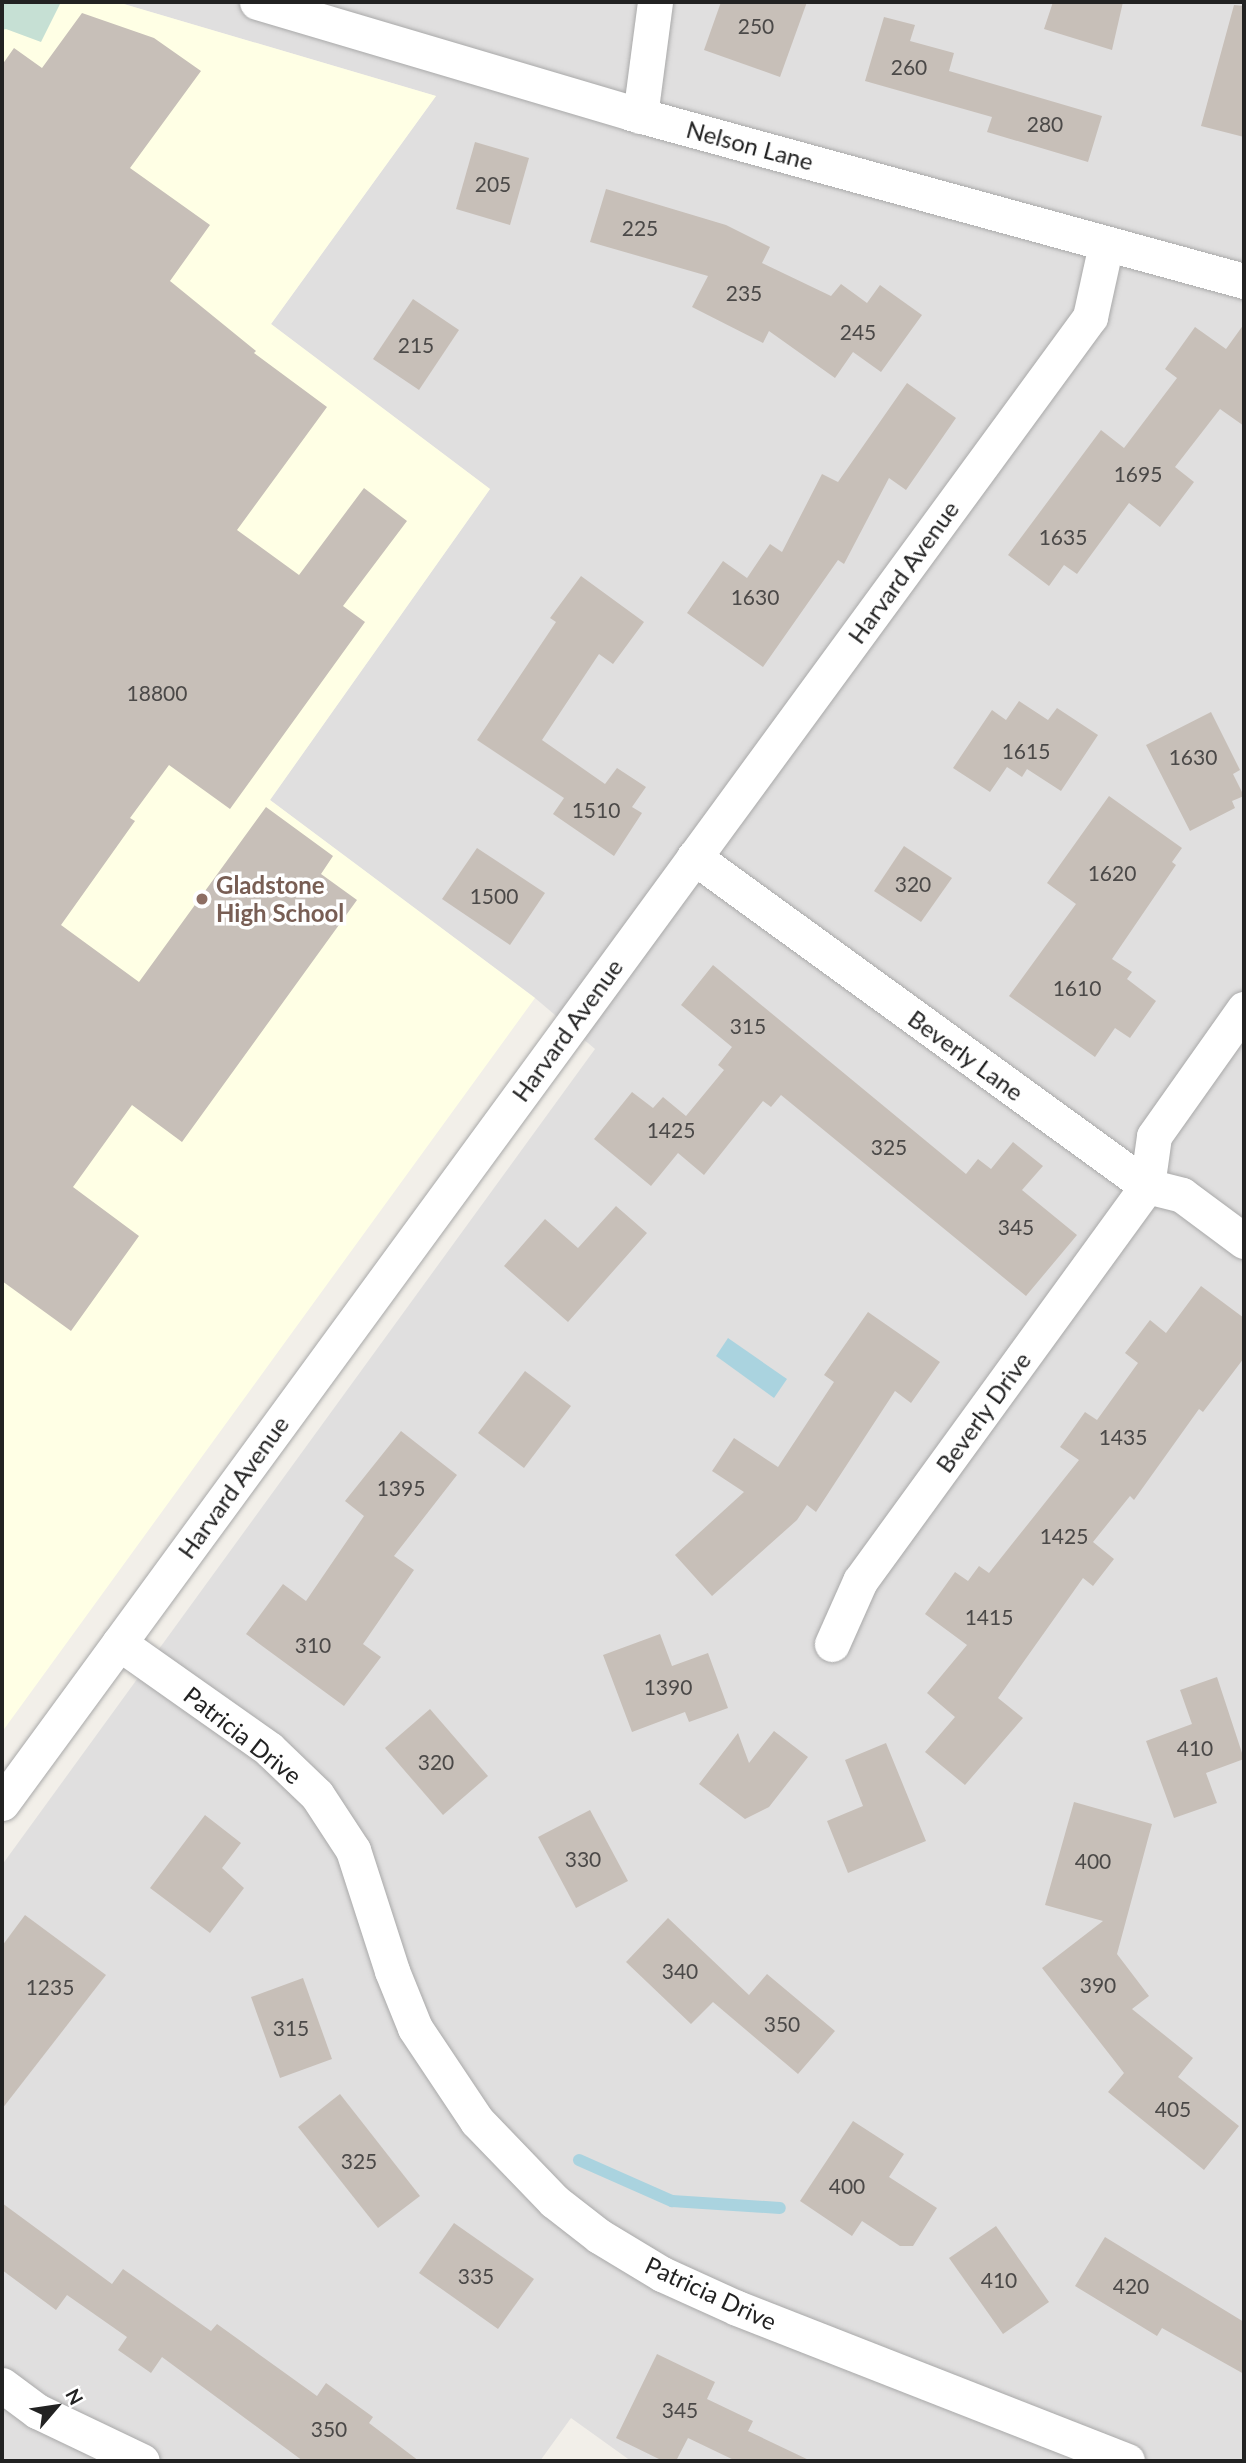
<!DOCTYPE html>
<style>
body{margin:0}
#map{position:relative;width:1246px;height:2463px;overflow:hidden;background:#f2efe9;font-family:Lato,sans-serif}
div>[style]{position:absolute}
[style*='--x']{left:calc(var(--x)*1px);top:calc(var(--y)*1px);width:calc(var(--w)*1px);rotate:calc(var(--a)*1deg)}
.residential>*{inset:0;background:#e0dfdf}
.education>*{inset:0;background:#ffffe5}
.wetland>*{inset:0;background:#c6e0d4}
.water>*{inset:0;background:#aad3df}
.stream>*{height:12px;margin:-6px;padding:0 6px;transform-origin:6px;border-radius:6px;background:#aad3df}
.building>*{inset:0;background:#c7bfb8}
.roads{filter:drop-shadow(0 0 2px #a9a9a9) drop-shadow(0 0 2px #a9a9a9)}
.street>*{height:35px;margin:-17.5px;padding:0 17.5px;transform-origin:17.5px;border-radius:17.5px;background:#fff}
.dots>*{width:19px;height:19px;translate:-50% -50%;box-sizing:border-box;border:4px solid #fff;border-radius:50%}
span{translate:-50% -50%;white-space:nowrap;text-align:center;line-height:1.15;-webkit-text-stroke:7px #fff;paint-order:stroke}
.number-label{font-size:21px;color:#4b4948}
.number-label span{-webkit-text-stroke-width:0}
.street-label{font-size:24px;color:#222}
.education-label{font-size:24px;color:#785e54;font-weight:700}
.left{translate:0 -50%;text-align:left}
.frame{position:absolute;inset:0;border:4px solid #222;pointer-events:none}
.north{position:absolute;left:21px;top:2372px;width:70px;height:70px;-webkit-text-stroke:5px #fff;paint-order:stroke;rotate:61deg;font-size:19px;font-weight:700;line-height:28px;text-align:center;color:#222}
.north::after{content:'';display:block;margin:auto;width:24px;height:32px;background:#222;clip-path:polygon(50% 0,100% 100%,50% 72%,0 100%)}
</style>
<div id="map">
<div class="residential">
<div style="clip-path:polygon(117px 2px,1244px 2px,1244px 2461px,631px 2461px,571px 2418px,540px 2461px,2px 2461px,2px 1865px,595px 1049px,535px 998px,270px 800px,490px 489px,271px 324px,436px 96px)"></div>
</div>
<div class="education">
<div style="clip-path:polygon(2px 2px,117px 2px,436px 96px,271px 324px,490px 489px,270px 800px,535px 998px,2px 1732px)"></div>
</div>
<div class="wetland">
<div style="clip-path:polygon(2px 2px,61px 2px,41px 42px,6px 29px,2px 30px)"></div>
</div>
<div class="water">
<div style="clip-path:polygon(728px 1338px,787px 1379px,774px 1398px,716px 1356px)"></div>
</div>
<div class="stream">
<div style="--x:579;--y:2160;--w:102;--a:23.8"></div>
<div style="--x:672;--y:2201;--w:108;--a:3.7"></div>
</div>
<div class="building">
<div style="clip-path:polygon(721px 2px,807px 2px,780px 77px,704px 50px)"></div>
<div style="clip-path:polygon(1053px 2px,1123px 2px,1112px 50px,1044px 29px)"></div>
<div style="clip-path:polygon(1234px 5px,1244px 6px,1244px 137px,1201px 126px)"></div>
<div style="clip-path:polygon(82px 13px,154px 38px,201px 71px,130px 168px,210px 225px,170px 281px,256px 351px,254px 353px,327px 407px,237px 530px,299px 575px,364px 488px,407px 521px,343px 606px,365px 622px,230px 809px,169px 765px,130px 818px,135px 821px,61px 925px,139px 982px,266px 807px,333px 856px,321px 874px,357px 900px,182px 1142px,132px 1105px,73px 1187px,139px 1236px,71px 1331px,2px 1281px,2px 65px,14px 48px,42px 68px)"></div>
<div style="clip-path:polygon(884px 17px,915px 25px,910px 41px,954px 53px,949px 71px,1102px 116px,1088px 162px,987px 132px,992px 117px,865px 81px)"></div>
<div style="clip-path:polygon(475px 142px,529px 158px,510px 225px,456px 209px)"></div>
<div style="clip-path:polygon(606px 189px,726px 225px,770px 247px,762px 263px,831px 296px,841px 284px,867px 303px,880px 285px,922px 315px,881px 372px,853px 352px,835px 378px,769px 331px,763px 343px,692px 307px,708px 276px,590px 242px)"></div>
<div style="clip-path:polygon(413px 299px,459px 330px,419px 390px,373px 359px)"></div>
<div style="clip-path:polygon(1244px 324px,1244px 426px,1220px 409px,1175px 467px,1194px 482px,1160px 527px,1129px 503px,1077px 574px,1064px 565px,1049px 586px,1008px 555px,1101px 430px,1124px 448px,1177px 378px,1165px 369px,1195px 327px,1226px 349px)"></div>
<div style="clip-path:polygon(907px 383px,956px 418px,906px 490px,889px 478px,844px 564px,838px 560px,763px 667px,687px 613px,723px 561px,747px 578px,770px 544px,782px 552px,822px 474px,838px 482px)"></div>
<div style="clip-path:polygon(581px 576px,644px 622px,613px 664px,599px 654px,542px 740px,605px 784px,617px 768px,646px 787px,632px 807px,642px 813px,614px 856px,553px 814px,564px 798px,477px 740px,556px 622px,550px 618px)"></div>
<div style="clip-path:polygon(1019px 701px,1048px 720px,1057px 708px,1098px 735px,1061px 791px,1027px 769px,1022px 777px,1007px 767px,990px 792px,953px 768px,992px 710px,1006px 720px)"></div>
<div style="clip-path:polygon(1211px 712px,1240px 770px,1233px 774px,1244px 796px,1232px 801px,1235px 808px,1190px 831px,1146px 745px)"></div>
<div style="clip-path:polygon(1109px 796px,1182px 848px,1172px 862px,1176px 865px,1112px 959px,1132px 972px,1127px 979px,1156px 1001px,1130px 1038px,1115px 1028px,1095px 1057px,1009px 996px,1076px 904px,1047px 883px)"></div>
<div style="clip-path:polygon(904px 846px,952px 878px,921px 922px,874px 891px)"></div>
<div style="clip-path:polygon(477px 848px,545px 893px,510px 945px,442px 899px)"></div>
<div style="clip-path:polygon(713px 965px,966px 1174px,978px 1159px,991px 1169px,1013px 1142px,1043px 1166px,1022px 1190px,1077px 1235px,1026px 1296px,781px 1095px,771px 1107px,763px 1101px,704px 1175px,678px 1153px,651px 1186px,594px 1139px,632px 1092px,653px 1108px,663px 1097px,686px 1116px,724px 1070px,718px 1065px,732px 1047px,681px 1005px)"></div>
<div style="clip-path:polygon(616px 1206px,647px 1233px,568px 1322px,504px 1266px,545px 1219px,578px 1248px)"></div>
<div style="clip-path:polygon(1201px 1286px,1244px 1318px,1244px 1358px,1203px 1412px,1199px 1409px,1134px 1500px,1130px 1496px,1093px 1542px,1114px 1559px,1093px 1586px,1083px 1578px,998px 1698px,1023px 1718px,965px 1785px,925px 1752px,955px 1717px,927px 1693px,967px 1645px,925px 1614px,955px 1572px,968px 1581px,979px 1566px,989px 1573px,1079px 1460px,1060px 1447px,1085px 1412px,1097px 1420px,1138px 1363px,1125px 1353px,1150px 1320px,1166px 1333px)"></div>
<div style="clip-path:polygon(868px 1312px,940px 1362px,911px 1403px,895px 1391px,816px 1512px,807px 1505px,797px 1520px,712px 1596px,675px 1555px,744px 1492px,712px 1471px,734px 1438px,778px 1467px,834px 1382px,824px 1375px)"></div>
<div style="clip-path:polygon(525px 1371px,571px 1406px,524px 1468px,478px 1433px)"></div>
<div style="clip-path:polygon(401px 1431px,457px 1475px,394px 1556px,414px 1570px,363px 1644px,381px 1657px,344px 1706px,246px 1634px,283px 1584px,306px 1601px,364px 1516px,345px 1501px)"></div>
<div style="clip-path:polygon(660px 1634px,672px 1666px,708px 1653px,728px 1708px,689px 1722px,685px 1712px,632px 1732px,603px 1655px)"></div>
<div style="clip-path:polygon(1217px 1677px,1244px 1759px,1206px 1773px,1217px 1803px,1174px 1818px,1146px 1741px,1192px 1724px,1180px 1690px)"></div>
<div style="clip-path:polygon(430px 1709px,488px 1776px,443px 1815px,385px 1748px)"></div>
<div style="clip-path:polygon(774px 1731px,808px 1757px,769px 1807px,745px 1819px,699px 1784px,738px 1733px,749px 1763px)"></div>
<div style="clip-path:polygon(886px 1743px,926px 1841px,848px 1873px,827px 1821px,863px 1806px,845px 1760px)"></div>
<div style="clip-path:polygon(1074px 1802px,1152px 1824px,1117px 1954px,1149px 1996px,1132px 2009px,1193px 2058px,1178px 2077px,1239px 2126px,1204px 2170px,1108px 2092px,1124px 2073px,1042px 1968px,1103px 1921px,1045px 1905px)"></div>
<div style="clip-path:polygon(590px 1810px,628px 1881px,576px 1908px,538px 1837px)"></div>
<div style="clip-path:polygon(205px 1815px,241px 1843px,222px 1868px,244px 1888px,210px 1933px,150px 1888px)"></div>
<div style="clip-path:polygon(25px 1915px,106px 1975px,2px 2109px,2px 1946px)"></div>
<div style="clip-path:polygon(668px 1918px,749px 1995px,767px 1974px,835px 2031px,798px 2074px,713px 2002px,691px 2024px,626px 1962px)"></div>
<div style="clip-path:polygon(303px 1978px,332px 2059px,280px 2078px,251px 1997px)"></div>
<div style="clip-path:polygon(340px 2094px,420px 2196px,378px 2228px,298px 2127px)"></div>
<div style="clip-path:polygon(853px 2121px,904px 2154px,889px 2177px,937px 2208px,913px 2246px,900px 2246px,862px 2221px,852px 2236px,800px 2201px)"></div>
<div style="clip-path:polygon(2px 2203px,112px 2284px,123px 2269px,211px 2331px,217px 2324px,317px 2396px,326px 2383px,373px 2417px,369px 2423px,419px 2461px,303px 2461px,162px 2357px,151px 2373px,118px 2350px,127px 2337px,67px 2295px,56px 2310px,2px 2270px)"></div>
<div style="clip-path:polygon(454px 2223px,534px 2279px,498px 2329px,419px 2273px)"></div>
<div style="clip-path:polygon(996px 2226px,1049px 2302px,1003px 2334px,949px 2258px)"></div>
<div style="clip-path:polygon(1105px 2237px,1244px 2322px,1244px 2374px,1162px 2328px,1157px 2336px,1075px 2286px)"></div>
<div style="clip-path:polygon(657px 2354px,715px 2382px,707px 2399px,753px 2421px,748px 2431px,811px 2461px,736px 2461px,688px 2438px,676px 2461px,663px 2461px,616px 2438px)"></div>
</div>
<div class="roads">
<div class="street">
<div style="--x:257;--y:2;--w:390;--a:16.5"></div>
<div style="--x:631;--y:113;--w:636;--a:15.33"></div>
<div style="--x:640;--y:116;--w:115;--a:-82.5"></div>
<div style="--x:694;--y:857;--w:560;--a:35.99"></div>
<div style="--x:1147;--y:1186;--w:36;--a:14"></div>
<div style="--x:1182;--y:1195;--w:77;--a:36.6"></div>
<div style="--x:119;--y:1643;--w:184;--a:35.2"></div>
<div style="--x:269;--y:1749;--w:66;--a:43.8"></div>
<div style="--x:317;--y:1795;--w:66;--a:56.8"></div>
<div style="--x:353;--y:1850;--w:127;--a:72.1"></div>
<div style="--x:392;--y:1971;--w:61;--a:68"></div>
<div style="--x:415;--y:2028;--w:112;--a:56.3"></div>
<div style="--x:477;--y:2121;--w:111;--a:46.1"></div>
<div style="--x:554;--y:2201;--w:57;--a:37.9"></div>
<div style="--x:599;--y:2236;--w:74;--a:31.1"></div>
<div style="--x:662;--y:2274;--w:82;--a:24.4"></div>
<div style="--x:737;--y:2308;--w:419;--a:21.4"></div>
<div style="--x:832;--y:1644;--w:69;--a:-66"></div>
<div style="--x:860;--y:1581;--w:488;--a:-54"></div>
<div style="--x:1147;--y:1186;--w:50;--a:-82"></div>
<div style="--x:1154;--y:1136;--w:156;--a:-54.7"></div>
<div style="--x:2;--y:1803;--w:1842;--a:-53.79"></div>
<div style="--x:1090;--y:317;--w:75;--a:-77.6"></div>
<div style="--x:2;--y:2385;--w:44;--a:36.6"></div>
<div style="--x:37;--y:2411;--w:116;--a:25.5"></div>
</div>
</div>
<div class="dots">
<div style="left:202px;top:899px;background:#8d6e63"></div>
</div>
<div class="number-label">
<span style="left:756px;top:26px">250</span>
<span style="left:909px;top:67px">260</span>
<span style="left:1045px;top:124px">280</span>
<span style="left:493px;top:184px">205</span>
<span style="left:640px;top:228px">225</span>
<span style="left:744px;top:293px">235</span>
<span style="left:858px;top:332px">245</span>
<span style="left:416px;top:345px">215</span>
<span style="left:1138px;top:474px">1695</span>
<span style="left:1063px;top:537px">1635</span>
<span style="left:755px;top:597px">1630</span>
<span style="left:157px;top:693px">18800</span>
<span style="left:1026px;top:751px">1615</span>
<span style="left:1193px;top:757px">1630</span>
<span style="left:596px;top:810px">1510</span>
<span style="left:1112px;top:873px">1620</span>
<span style="left:913px;top:884px">320</span>
<span style="left:494px;top:896px">1500</span>
<span style="left:1077px;top:988px">1610</span>
<span style="left:748px;top:1026px">315</span>
<span style="left:671px;top:1130px">1425</span>
<span style="left:889px;top:1147px">325</span>
<span style="left:1016px;top:1227px">345</span>
<span style="left:1123px;top:1437px">1435</span>
<span style="left:401px;top:1488px">1395</span>
<span style="left:1064px;top:1536px">1425</span>
<span style="left:989px;top:1617px">1415</span>
<span style="left:313px;top:1645px">310</span>
<span style="left:668px;top:1687px">1390</span>
<span style="left:1195px;top:1748px">410</span>
<span style="left:436px;top:1762px">320</span>
<span style="left:583px;top:1859px">330</span>
<span style="left:1093px;top:1861px">400</span>
<span style="left:680px;top:1971px">340</span>
<span style="left:1098px;top:1985px">390</span>
<span style="left:50px;top:1987px">1235</span>
<span style="left:782px;top:2024px">350</span>
<span style="left:291px;top:2028px">315</span>
<span style="left:1173px;top:2109px">405</span>
<span style="left:359px;top:2161px">325</span>
<span style="left:847px;top:2186px">400</span>
<span style="left:476px;top:2276px">335</span>
<span style="left:999px;top:2280px">410</span>
<span style="left:1131px;top:2286px">420</span>
<span style="left:680px;top:2410px">345</span>
<span style="left:329px;top:2429px">350</span>
</div>
<div class="street-label">
<span style="left:750px;top:145px;rotate:15deg">Nelson Lane</span>
<span style="left:903px;top:572px;rotate:-54deg">Harvard Avenue</span>
<span style="left:567px;top:1030px;rotate:-54deg">Harvard Avenue</span>
<span style="left:966px;top:1055px;rotate:36deg">Beverly Lane</span>
<span style="left:983px;top:1412px;rotate:-54deg">Beverly Drive</span>
<span style="left:233px;top:1487px;rotate:-54deg">Harvard Avenue</span>
<span style="left:243px;top:1735px;rotate:38deg">Patricia Drive</span>
<span style="left:711px;top:2293px;rotate:25deg">Patricia Drive</span>
</div>
<div class="education-label">
<span class="left" style="left:216px;top:899px">Gladstone<br>High School</span>
</div>
<div class="frame"></div>
<div class="north">N</div>
</div>
